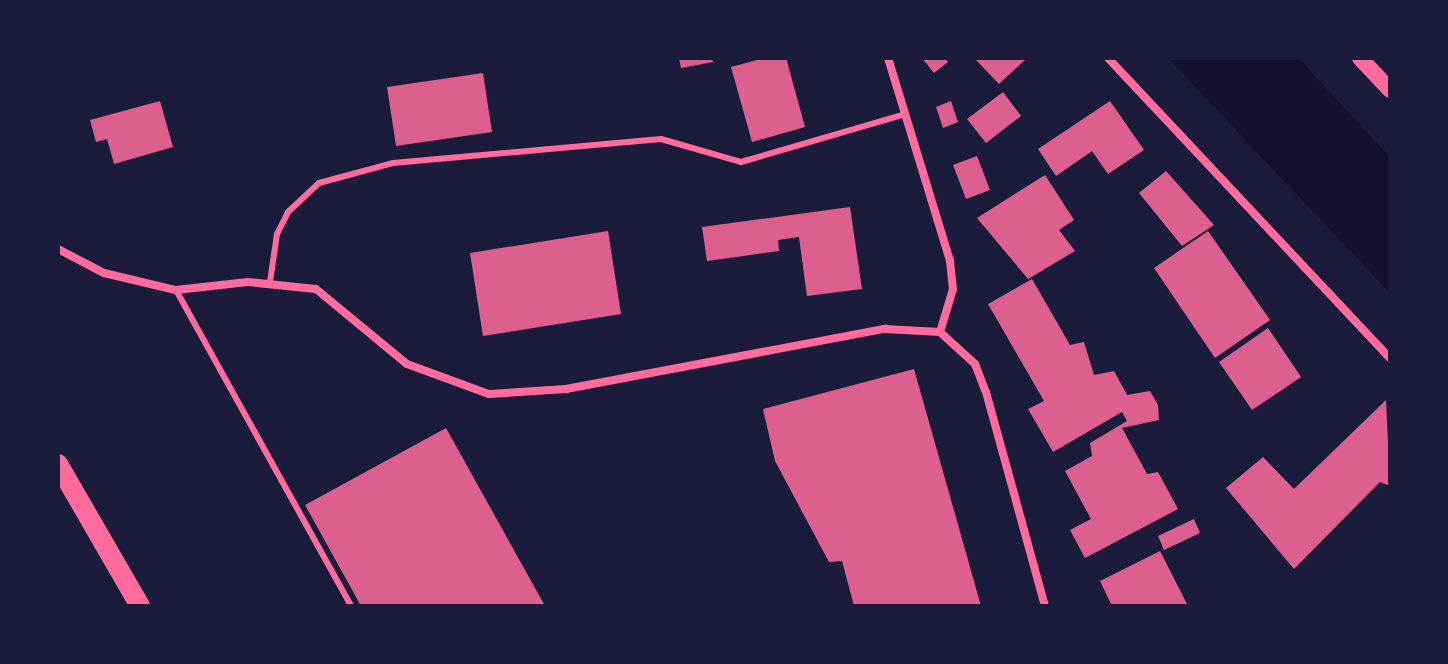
<!DOCTYPE html>
<style>
body{margin:0}
#map{position:relative;width:1448px;height:664px;overflow:hidden;background:#1b1b3a;font-family:"PT Sans",sans-serif}
div>[style]{position:absolute}
[style*='--x']{left:calc(var(--x)*1px);top:calc(var(--y)*1px);width:calc(var(--w)*1px);rotate:calc(var(--a)*1deg)}
.water>*{inset:0;background:#12122b}
.building>*{inset:0;background:#dd5f8e}
.service>*{height:6px;margin:-3px;padding:0 3px;transform-origin:3px;border-radius:3px;background:#ff6b9d}
.minor>*{height:8px;margin:-4px;padding:0 4px;transform-origin:4px;border-radius:4px;background:#ff6b9d}
.secondary>*{height:16px;margin:-8px;padding:0 8px;transform-origin:8px;border-radius:8px;background:#ff6b9d}
.primary>*{height:20px;margin:-10px;padding:0 10px;transform-origin:10px;border-radius:10px;background:#ff6b9d}
span{translate:-50% -50%;white-space:nowrap;text-align:center;line-height:1.15;-webkit-text-stroke:7px #1b1b3a;paint-order:stroke}
.frame{position:absolute;inset:0;border:60px solid #1b1b3a;pointer-events:none}
</style>
<div id="map">
<div class="water">
<div style="clip-path:polygon(1168px 58px,1298px 58px,1390px 157px,1390px 293px)"></div>
</div>
<div class="building">
<div style="clip-path:polygon(679px 58px,712px 58px,713px 62px,681px 68px)"></div>
<div style="clip-path:polygon(764px 58px,786px 58px,805px 127px,752px 142px,731px 67px)"></div>
<div style="clip-path:polygon(922px 58px,945px 58px,948px 62px,934px 73px)"></div>
<div style="clip-path:polygon(974px 58px,1027px 58px,999px 84px)"></div>
<div style="clip-path:polygon(483px 73px,492px 132px,396px 146px,387px 87px)"></div>
<div style="clip-path:polygon(1003px 92px,1021px 116px,986px 143px,967px 119px)"></div>
<div style="clip-path:polygon(160px 101px,173px 147px,114px 164px,107px 139px,96px 142px,90px 120px)"></div>
<div style="clip-path:polygon(951px 101px,958px 122px,943px 128px,936px 107px)"></div>
<div style="clip-path:polygon(1110px 101px,1144px 150px,1108px 174px,1092px 151px,1056px 176px,1038px 149px)"></div>
<div style="clip-path:polygon(977px 156px,990px 190px,966px 199px,953px 165px)"></div>
<div style="clip-path:polygon(1166px 171px,1214px 225px,1182px 246px,1139px 193px)"></div>
<div style="clip-path:polygon(1045px 175px,1074px 220px,1059px 230px,1075px 251px,1028px 279px,977px 218px)"></div>
<div style="clip-path:polygon(850px 207px,862px 289px,807px 296px,799px 237px,778px 240px,779px 251px,707px 261px,702px 227px)"></div>
<div style="clip-path:polygon(608px 231px,621px 314px,483px 336px,470px 253px)"></div>
<div style="clip-path:polygon(1208px 231px,1270px 320px,1215px 358px,1154px 268px)"></div>
<div style="clip-path:polygon(1032px 279px,1070px 345px,1084px 342px,1094px 375px,1114px 371px,1127px 395px,1150px 391px,1158px 405px,1159px 420px,1122px 428px,1147px 474px,1158px 472px,1178px 509px,1085px 558px,1070px 530px,1091px 519px,1065px 471px,1092px 456px,1090px 443px,1127px 421px,1122px 412px,1053px 452px,1028px 409px,1044px 401px,988px 304px)"></div>
<div style="clip-path:polygon(1268px 328px,1301px 377px,1252px 410px,1219px 362px)"></div>
<div style="clip-path:polygon(914px 369px,981px 606px,854px 606px,842px 561px,829px 562px,775px 461px,763px 409px)"></div>
<div style="clip-path:polygon(1386px 400px,1390px 486px,1380px 482px,1294px 569px,1226px 488px,1263px 457px,1294px 489px)"></div>
<div style="clip-path:polygon(446px 428px,545px 606px,361px 606px,305px 505px)"></div>
<div style="clip-path:polygon(1194px 519px,1200px 533px,1164px 550px,1158px 536px)"></div>
<div style="clip-path:polygon(1160px 551px,1188px 606px,1112px 606px,1100px 581px)"></div>
</div>
<div class="service">
<div style="--x:270;--y:282;--w:49;--a:-81.7"></div>
<div style="--x:277;--y:234;--w:25;--a:-63"></div>
<div style="--x:288;--y:212;--w:42;--a:-43.1"></div>
<div style="--x:319;--y:183;--w:77;--a:-15.1"></div>
<div style="--x:393;--y:163;--w:269;--a:-5.1"></div>
<div style="--x:661;--y:139;--w:83;--a:16"></div>
<div style="--x:741;--y:162;--w:171;--a:-16.3"></div>
<div style="--x:176;--y:290;--w:361;--a:61"></div>
</div>
<div class="minor">
<div style="--x:888;--y:58;--w:212;--a:73"></div>
<div style="--x:950;--y:261;--w:28;--a:84"></div>
<div style="--x:953;--y:289;--w:45;--a:106.8"></div>
<div style="--x:940;--y:332;--w:47;--a:42.4"></div>
<div style="--x:975;--y:364;--w:30;--a:69"></div>
<div style="--x:986;--y:392;--w:222;--a:74.6"></div>
<div style="--x:1108;--y:58;--w:412;--a:46.8"></div>
<div style="--x:58;--y:249;--w:52;--a:27.6"></div>
<div style="--x:104;--y:273;--w:74;--a:13.3"></div>
<div style="--x:176;--y:290;--w:72;--a:-6.3"></div>
<div style="--x:248;--y:282;--w:68;--a:5.9"></div>
<div style="--x:316;--y:289;--w:118;--a:39.5"></div>
<div style="--x:407;--y:364;--w:87;--a:20.1"></div>
<div style="--x:489;--y:394;--w:77;--a:-3.7"></div>
<div style="--x:566;--y:389;--w:325;--a:-10.7"></div>
<div style="--x:885;--y:329;--w:55;--a:3.1"></div>
</div>
<div class="secondary">
<div style="--x:1360;--y:58;--w:44;--a:46.8"></div>
</div>
<div class="primary">
<div style="--x:58;--y:464;--w:164;--a:60"></div>
</div>
<div class="frame"></div>
</div>
